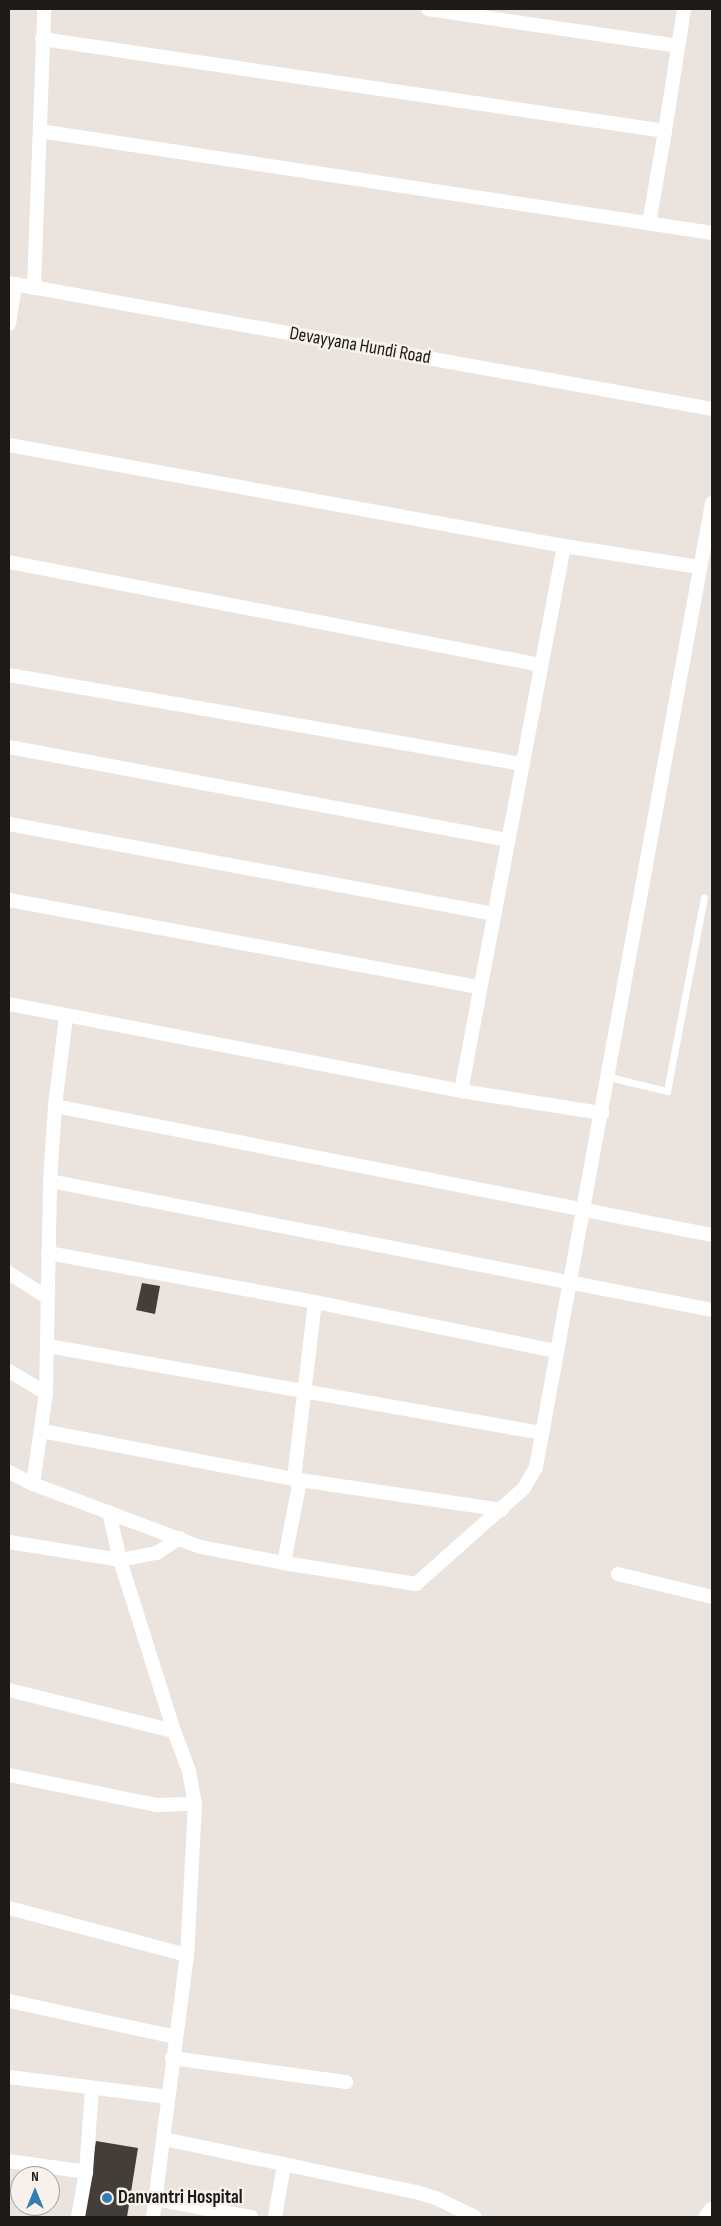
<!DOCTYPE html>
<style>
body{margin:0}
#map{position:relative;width:721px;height:2226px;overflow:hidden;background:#eae3de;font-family:"Sofia Sans Condensed",sans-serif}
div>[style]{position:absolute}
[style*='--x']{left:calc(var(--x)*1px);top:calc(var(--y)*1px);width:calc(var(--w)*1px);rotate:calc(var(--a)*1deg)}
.building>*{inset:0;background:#433e39}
.lane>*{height:7px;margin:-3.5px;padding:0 3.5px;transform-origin:3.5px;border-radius:3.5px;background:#fff}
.street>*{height:14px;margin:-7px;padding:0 7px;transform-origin:7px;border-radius:7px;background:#fff}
.primary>*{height:21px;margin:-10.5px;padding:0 10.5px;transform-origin:10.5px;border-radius:10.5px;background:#fff}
.dots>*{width:14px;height:14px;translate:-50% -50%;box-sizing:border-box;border:2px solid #f7f1eb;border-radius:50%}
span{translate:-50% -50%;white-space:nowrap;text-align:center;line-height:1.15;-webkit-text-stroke:5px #f7f1eb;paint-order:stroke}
.street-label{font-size:19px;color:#1d1a18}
.poi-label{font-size:19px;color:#1d1a18;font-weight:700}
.left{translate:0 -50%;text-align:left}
.frame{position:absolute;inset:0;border:10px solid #1d1a18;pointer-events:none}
.north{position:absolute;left:10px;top:2166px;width:50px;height:50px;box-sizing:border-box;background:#f7f1eb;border:1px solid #a09b97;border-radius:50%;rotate:0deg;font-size:14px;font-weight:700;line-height:20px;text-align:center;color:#1d1a18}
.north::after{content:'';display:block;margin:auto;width:18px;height:22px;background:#327eb1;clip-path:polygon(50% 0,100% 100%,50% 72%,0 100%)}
</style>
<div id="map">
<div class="building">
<div style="clip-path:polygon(142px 1283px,160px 1286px,155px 1314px,136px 1310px)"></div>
<div style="clip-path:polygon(96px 2141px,138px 2148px,127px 2217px,83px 2217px)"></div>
</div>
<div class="lane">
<div style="--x:609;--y:1077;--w:60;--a:13.6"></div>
<div style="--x:667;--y:1091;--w:197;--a:-79.2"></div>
</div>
<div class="street">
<div style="--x:428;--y:9;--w:253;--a:8.4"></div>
<div style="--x:42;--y:39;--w:630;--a:8.4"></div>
<div style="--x:40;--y:131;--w:680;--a:8.63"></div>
<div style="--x:649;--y:223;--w:93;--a:-80.1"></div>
<div style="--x:665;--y:131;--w:123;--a:-81.1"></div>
<div style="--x:9;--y:283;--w:714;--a:10.16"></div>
<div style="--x:34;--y:288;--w:279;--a:-87.9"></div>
<div style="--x:9;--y:324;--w:39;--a:-81"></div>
<div style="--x:9;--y:445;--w:564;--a:10.31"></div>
<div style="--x:564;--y:546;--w:137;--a:8.8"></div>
<div style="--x:9;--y:562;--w:542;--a:10.96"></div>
<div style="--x:9;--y:675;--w:521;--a:9.84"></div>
<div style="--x:9;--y:747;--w:508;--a:10.56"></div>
<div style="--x:9;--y:824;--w:493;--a:10.5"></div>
<div style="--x:9;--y:900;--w:479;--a:10.5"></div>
<div style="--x:9;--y:1004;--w:460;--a:10.9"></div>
<div style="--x:461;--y:1091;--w:143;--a:8.9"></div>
<div style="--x:461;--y:1091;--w:555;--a:-79.3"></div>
<div style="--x:55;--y:1106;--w:670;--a:11.11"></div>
<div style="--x:50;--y:1181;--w:674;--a:11.03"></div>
<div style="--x:48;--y:1253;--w:271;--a:10.4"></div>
<div style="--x:315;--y:1302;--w:246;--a:11.5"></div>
<div style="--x:9;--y:1273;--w:46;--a:32.7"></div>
<div style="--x:48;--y:1346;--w:502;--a:9.99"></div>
<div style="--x:9;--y:1371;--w:43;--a:30.7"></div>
<div style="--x:42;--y:1431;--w:263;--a:10.8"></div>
<div style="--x:300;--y:1480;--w:204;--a:8.4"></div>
<div style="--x:9;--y:1472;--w:27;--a:27"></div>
<div style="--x:33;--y:1484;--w:179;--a:20.6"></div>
<div style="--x:201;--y:1547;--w:85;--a:10.9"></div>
<div style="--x:284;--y:1563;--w:134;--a:9"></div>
<div style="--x:416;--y:1584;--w:144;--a:-41.6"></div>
<div style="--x:524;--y:1488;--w:24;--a:-60"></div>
<div style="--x:536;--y:1467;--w:980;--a:-79.65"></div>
<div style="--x:294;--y:1478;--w:177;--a:-83.2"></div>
<div style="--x:33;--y:1484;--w:92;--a:-81.9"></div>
<div style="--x:46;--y:1393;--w:212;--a:-88.9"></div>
<div style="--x:50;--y:1181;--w:75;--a:-86.2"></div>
<div style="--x:55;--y:1106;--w:91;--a:-83"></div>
<div style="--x:109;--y:1512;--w:49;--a:77.1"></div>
<div style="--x:120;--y:1560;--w:179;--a:72.5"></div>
<div style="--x:174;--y:1731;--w:43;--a:69.4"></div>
<div style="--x:189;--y:1771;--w:34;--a:80"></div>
<div style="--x:195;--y:1804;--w:151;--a:93"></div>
<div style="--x:187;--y:1955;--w:264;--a:97.4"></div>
<div style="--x:9;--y:1542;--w:112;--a:9.2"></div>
<div style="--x:120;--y:1560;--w:38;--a:-11"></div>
<div style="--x:157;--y:1553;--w:27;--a:-34"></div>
<div style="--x:284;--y:1563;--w:85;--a:-79.1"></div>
<div style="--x:618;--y:1574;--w:97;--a:13.7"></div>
<div style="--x:9;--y:1690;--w:170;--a:14"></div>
<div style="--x:9;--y:1775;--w:151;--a:11.5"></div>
<div style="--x:157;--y:1805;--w:38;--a:-2"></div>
<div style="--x:9;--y:1908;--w:184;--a:14.8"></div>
<div style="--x:9;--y:2001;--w:170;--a:12.2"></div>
<div style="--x:172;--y:2058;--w:176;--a:7.9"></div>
<div style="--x:9;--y:2077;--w:160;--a:7.2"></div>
<div style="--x:164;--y:2139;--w:258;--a:11.9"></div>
<div style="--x:416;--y:2192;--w:21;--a:17"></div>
<div style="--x:436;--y:2198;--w:43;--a:26"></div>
<div style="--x:9;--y:2161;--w:78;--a:8.1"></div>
<div style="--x:156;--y:2199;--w:97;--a:10.7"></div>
<div style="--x:78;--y:2217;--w:46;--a:-79.9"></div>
<div style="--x:86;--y:2172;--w:84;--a:-85.9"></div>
<div style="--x:275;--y:2217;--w:53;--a:-80.2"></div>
</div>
<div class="primary">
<div style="--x:709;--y:2217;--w:6;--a:-59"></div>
</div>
<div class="dots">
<div style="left:107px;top:2198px;background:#327eb1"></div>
</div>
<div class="street-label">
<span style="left:360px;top:346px;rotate:10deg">Devayyana Hundi Road</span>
</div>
<div class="poi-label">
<span class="left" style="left:118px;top:2198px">Danvantri Hospital</span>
</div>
<div class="frame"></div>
<div class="north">N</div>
</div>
